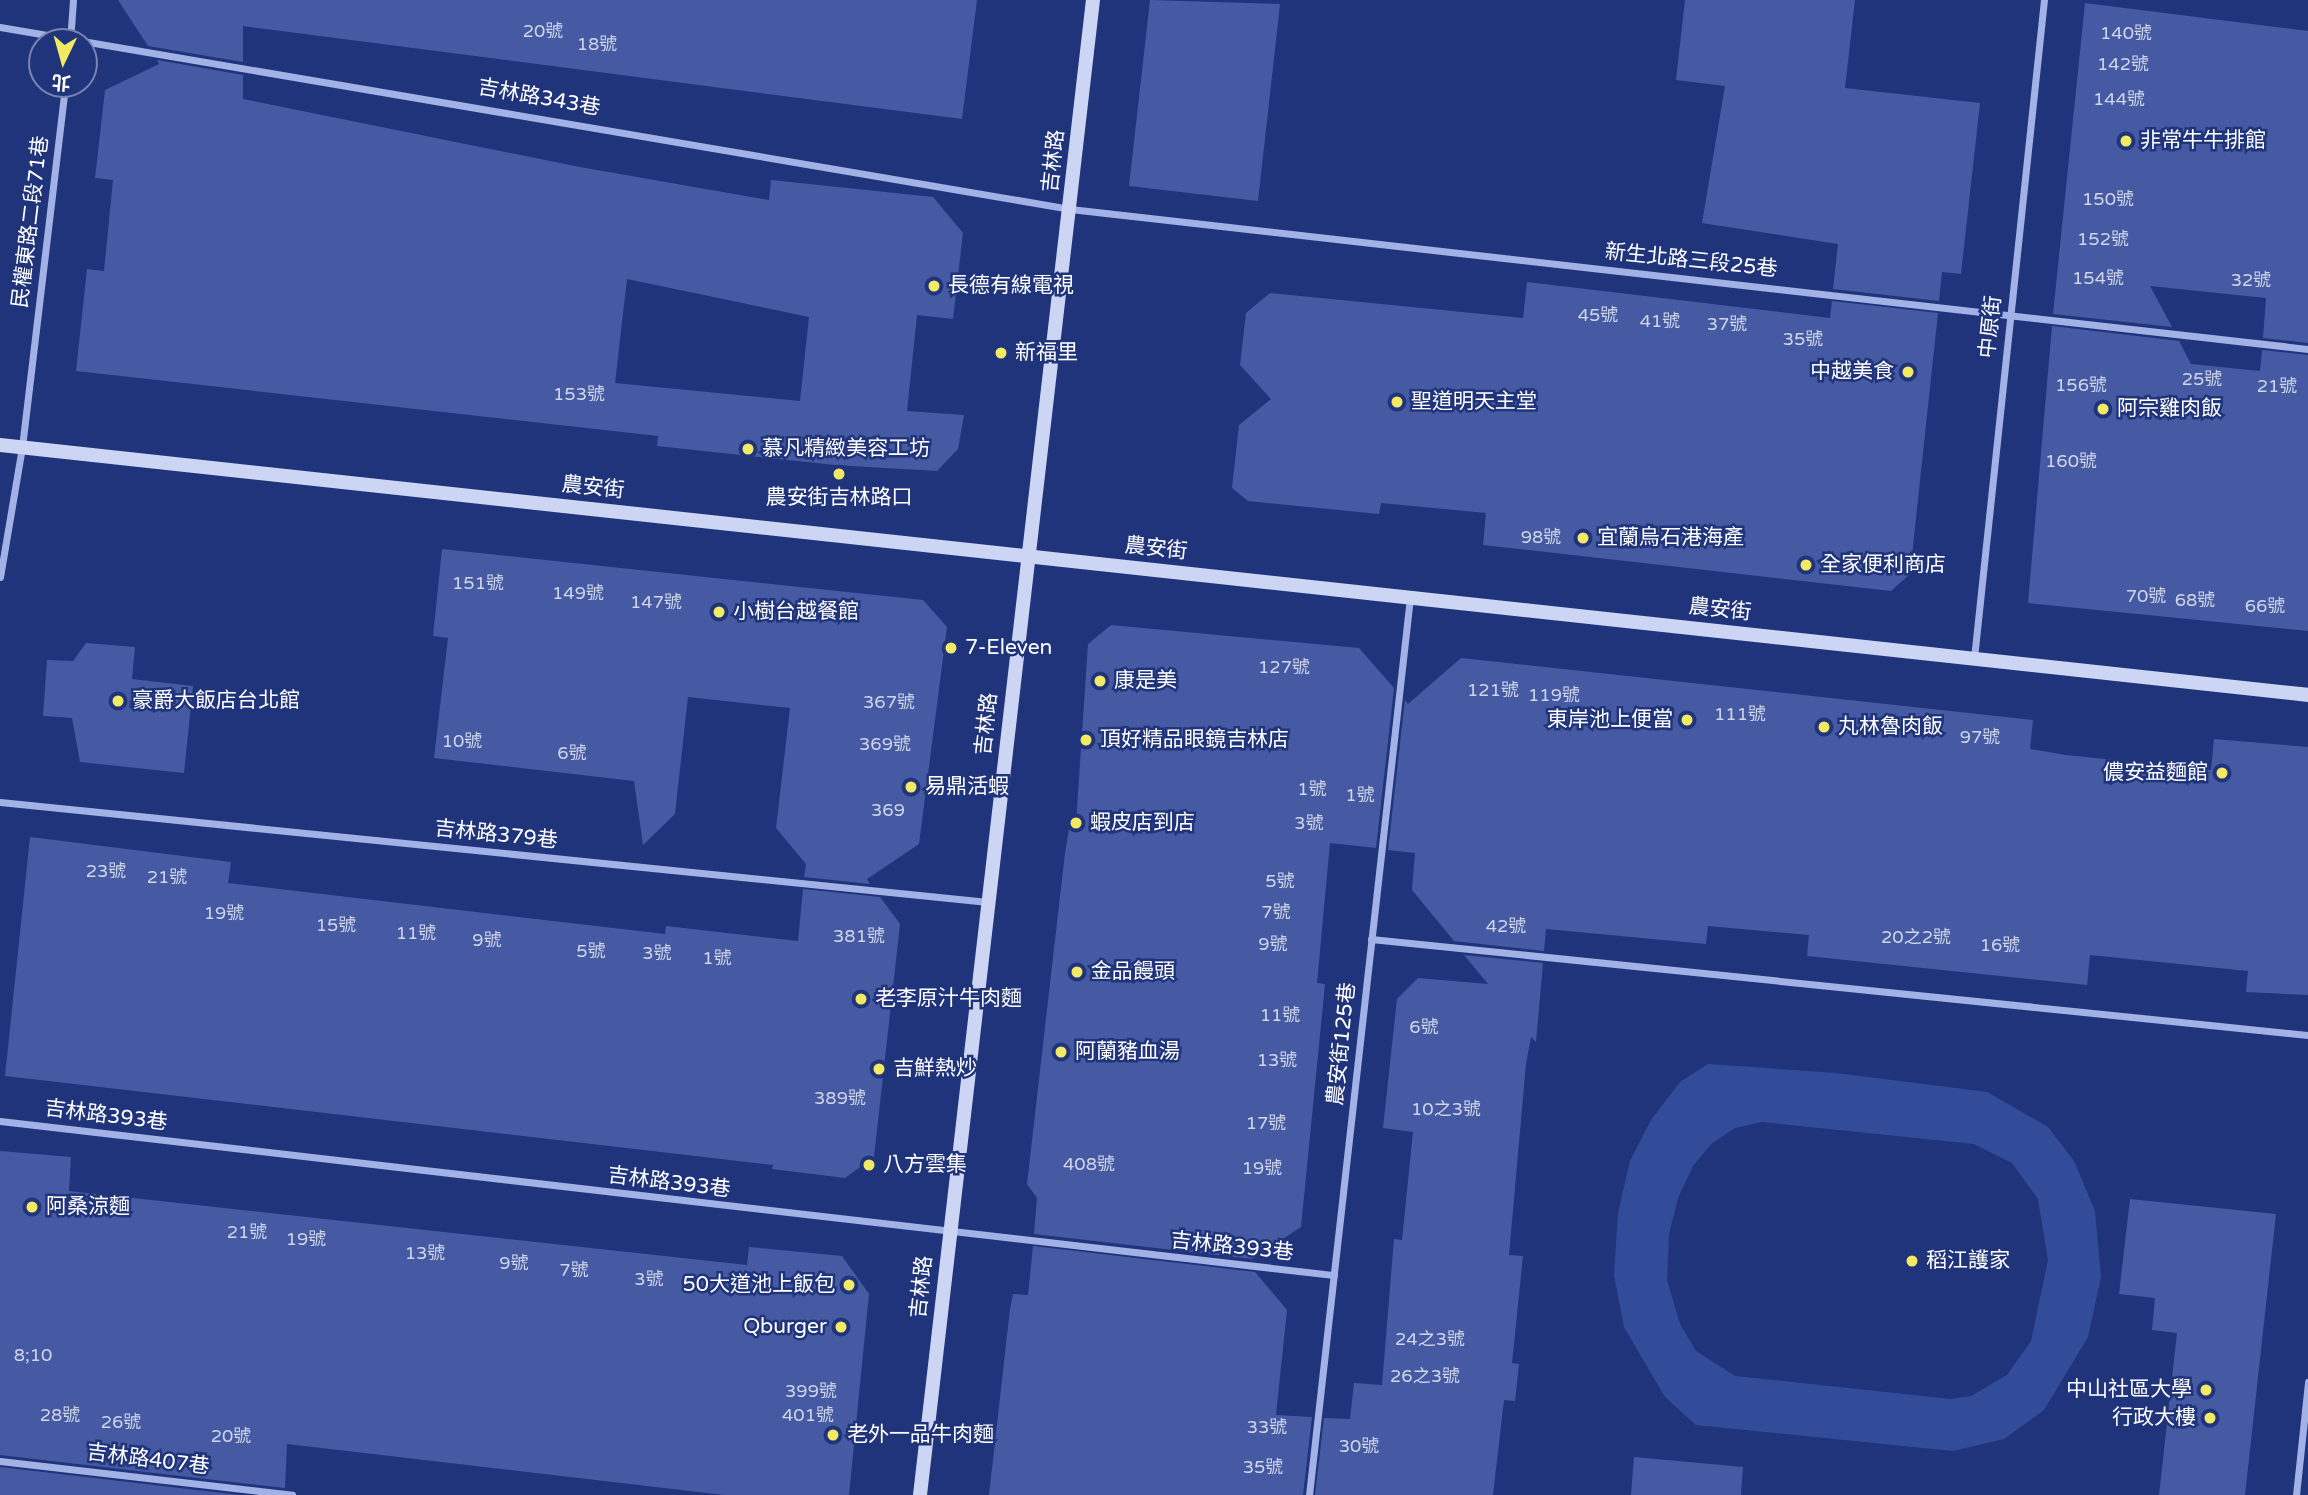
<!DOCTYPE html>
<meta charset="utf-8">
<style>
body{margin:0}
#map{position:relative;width:2308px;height:1495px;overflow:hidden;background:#20347c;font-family:"Varela Round","Noto Sans TC",sans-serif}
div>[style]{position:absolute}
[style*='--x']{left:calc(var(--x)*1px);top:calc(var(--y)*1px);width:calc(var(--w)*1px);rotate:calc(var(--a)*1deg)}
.green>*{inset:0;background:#334c9a}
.building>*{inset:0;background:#455aa3}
.street>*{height:7px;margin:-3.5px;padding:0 3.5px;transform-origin:3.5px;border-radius:3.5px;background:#a3b2e6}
.secondary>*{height:14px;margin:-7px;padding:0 7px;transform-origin:7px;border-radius:7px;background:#cdd5f5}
.dots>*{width:19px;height:19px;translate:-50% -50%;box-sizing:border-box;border:4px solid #20347c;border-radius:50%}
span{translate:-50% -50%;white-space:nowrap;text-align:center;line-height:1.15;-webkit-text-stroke:5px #20347c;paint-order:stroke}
.number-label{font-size:18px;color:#d0d6e8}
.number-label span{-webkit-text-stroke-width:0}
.street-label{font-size:21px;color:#fff}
.poi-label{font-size:21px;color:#fff}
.left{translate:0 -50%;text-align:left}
.right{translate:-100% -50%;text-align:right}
.north{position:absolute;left:28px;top:28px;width:70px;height:70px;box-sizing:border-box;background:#20347c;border:2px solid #7985b0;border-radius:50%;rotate:185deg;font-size:19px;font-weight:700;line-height:28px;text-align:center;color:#fff}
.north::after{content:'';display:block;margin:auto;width:24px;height:32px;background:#f3ea64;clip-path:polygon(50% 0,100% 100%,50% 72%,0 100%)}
</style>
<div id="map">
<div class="green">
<div style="clip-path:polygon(evenodd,1708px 1064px,1836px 1073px,1987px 1092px,2048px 1127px,2074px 1161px,2095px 1211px,2101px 1277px,2088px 1337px,2044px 1410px,2004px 1439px,1953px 1451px,1696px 1425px,1665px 1397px,1624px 1327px,1614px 1275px,1618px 1213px,1630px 1161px,1651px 1120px,1680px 1082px,1708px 1064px,1762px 1122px,1974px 1144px,2012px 1163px,2038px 1199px,2048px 1260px,2031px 1341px,2007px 1375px,1971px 1396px,1951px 1399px,1735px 1376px,1696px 1351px,1680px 1324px,1667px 1280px,1669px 1234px,1678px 1198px,1693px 1166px,1711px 1144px,1735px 1128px,1762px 1122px)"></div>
</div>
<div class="building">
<div style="clip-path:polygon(118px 0,977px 0,962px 119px,243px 26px,243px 62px,148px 46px)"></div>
<div style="clip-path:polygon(1150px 0,1280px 4px,1258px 201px,1129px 186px)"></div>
<div style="clip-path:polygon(1685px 0,1855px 0,1845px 88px,1980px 103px,1961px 274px,1942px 272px,1939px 301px,1833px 289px,1838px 244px,1702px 223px,1725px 86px,1676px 80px)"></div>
<div style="clip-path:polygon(2085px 3px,2308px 31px,2308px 343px,2263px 338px,2266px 298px,2150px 286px,2172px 327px,2053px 314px)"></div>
<div style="clip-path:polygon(evenodd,157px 60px,243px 75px,243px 99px,580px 167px,769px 200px,771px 180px,933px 197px,963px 233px,953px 319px,917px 315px,907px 411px,964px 415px,958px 449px,937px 471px,835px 465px,657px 446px,658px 436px,76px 371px,87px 269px,104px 271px,113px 180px,95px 178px,105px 90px,159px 64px,157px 60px,627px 279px,809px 317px,800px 401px,615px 383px,627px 279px)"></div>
<div style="clip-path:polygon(1527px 282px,1830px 318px,1832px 301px,1938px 313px,1910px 574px,1891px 591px,1483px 545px,1486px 513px,1381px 503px,1379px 514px,1248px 501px,1232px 488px,1239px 425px,1271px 399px,1240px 365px,1246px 313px,1270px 293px,1523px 318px)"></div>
<div style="clip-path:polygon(2052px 326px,2179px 341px,2191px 364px,2260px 371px,2262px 350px,2308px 355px,2308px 631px,2028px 603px)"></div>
<div style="clip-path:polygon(442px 549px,923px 600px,947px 627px,919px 844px,867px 879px,870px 884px,804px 877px,806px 864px,776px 828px,790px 708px,688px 697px,675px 814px,643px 845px,634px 781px,434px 758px,448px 638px,433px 636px)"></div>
<div style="clip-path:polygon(1111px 625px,1359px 648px,1394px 688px,1376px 848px,1330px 843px,1317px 983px,1325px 984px,1301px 1227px,1252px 1259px,1034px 1234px,1037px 1198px,1027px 1184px,1065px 853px,1070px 823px,1076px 823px,1088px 644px)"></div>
<div style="clip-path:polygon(86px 643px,135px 647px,132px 679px,193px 686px,184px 773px,80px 762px,72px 718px,43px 716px,47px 660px,73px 661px)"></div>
<div style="clip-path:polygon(1461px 658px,2033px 720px,2030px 749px,2066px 755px,2211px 770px,2214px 739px,2308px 747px,2308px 995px,2246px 992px,2248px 971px,2090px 955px,2087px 985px,1807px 956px,1809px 935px,1708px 926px,1706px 944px,1546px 929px,1544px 951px,1454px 941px,1412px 890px,1415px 853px,1388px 850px,1405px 700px,1408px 704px)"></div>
<div style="clip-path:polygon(30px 837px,231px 862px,228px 883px,665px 934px,666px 926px,798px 941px,803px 889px,880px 897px,900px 924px,874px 1157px,845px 1178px,772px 1169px,773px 1165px,5px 1076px)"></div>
<div style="clip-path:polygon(1464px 955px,1543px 963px,1536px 1042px,1531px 1037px,1526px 1064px,1509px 1255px,1523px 1256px,1512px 1363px,1519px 1364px,1515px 1401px,1504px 1400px,1493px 1495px,1315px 1495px,1324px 1418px,1350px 1419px,1354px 1383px,1382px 1385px,1394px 1239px,1402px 1240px,1413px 1132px,1383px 1128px,1397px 999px,1418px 978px,1488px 984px)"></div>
<div style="clip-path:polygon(0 1151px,71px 1157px,69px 1191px,747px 1265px,749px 1247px,842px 1256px,869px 1294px,849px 1495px,724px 1495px,287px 1444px,285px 1488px,0 1455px)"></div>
<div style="clip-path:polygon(2130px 1199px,2276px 1214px,2245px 1495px,2159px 1495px,2177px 1333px,2152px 1330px,2155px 1298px,2119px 1294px)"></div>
<div style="clip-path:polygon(1033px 1246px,1255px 1272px,1287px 1310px,1276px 1415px,1312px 1417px,1303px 1495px,989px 1495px,1010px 1309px,1013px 1294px,1028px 1295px)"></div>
<div style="clip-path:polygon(1634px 1457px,1743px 1467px,1741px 1495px,1631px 1495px)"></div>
<div style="clip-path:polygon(0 1467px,239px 1495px,0 1495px)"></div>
</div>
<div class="street">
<div style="--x:0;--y:27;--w:1085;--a:9.65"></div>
<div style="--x:1070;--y:209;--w:1246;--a:6.45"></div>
<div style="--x:70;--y:42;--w:42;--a:-85.9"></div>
<div style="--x:0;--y:577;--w:132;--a:-80.4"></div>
<div style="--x:22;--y:447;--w:366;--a:-83.2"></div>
<div style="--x:1974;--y:658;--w:662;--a:-83.93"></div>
<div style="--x:0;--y:802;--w:993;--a:5.78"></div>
<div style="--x:1371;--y:939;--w:942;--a:5.85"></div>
<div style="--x:0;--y:1121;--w:1343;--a:6.59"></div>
<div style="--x:0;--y:1461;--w:294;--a:6.6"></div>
<div style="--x:1309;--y:1495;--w:903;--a:-83.58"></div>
<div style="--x:2296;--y:1495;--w:114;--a:-83.9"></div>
</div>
<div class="secondary">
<div style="--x:0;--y:445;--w:2322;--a:6.18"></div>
<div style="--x:920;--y:1495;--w:1505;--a:-83.4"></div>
</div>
<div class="dots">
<div style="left:2126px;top:141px;background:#f3ea64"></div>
<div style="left:934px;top:286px;background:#f3ea64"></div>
<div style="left:1001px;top:353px;background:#f3ea64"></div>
<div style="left:1908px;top:372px;background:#f3ea64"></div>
<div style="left:1397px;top:402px;background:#f3ea64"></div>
<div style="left:2103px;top:409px;background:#f3ea64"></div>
<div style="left:748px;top:449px;background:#f3ea64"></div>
<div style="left:839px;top:474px;background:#f3ea64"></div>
<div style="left:1583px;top:538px;background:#f3ea64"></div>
<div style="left:1806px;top:565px;background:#f3ea64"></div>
<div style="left:719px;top:612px;background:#f3ea64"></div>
<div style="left:951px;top:648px;background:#f3ea64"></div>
<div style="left:1100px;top:681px;background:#f3ea64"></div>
<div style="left:118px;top:701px;background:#f3ea64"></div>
<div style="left:1687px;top:720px;background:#f3ea64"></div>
<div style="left:1824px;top:727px;background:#f3ea64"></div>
<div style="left:1086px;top:740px;background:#f3ea64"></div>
<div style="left:2222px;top:773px;background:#f3ea64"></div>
<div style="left:911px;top:787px;background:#f3ea64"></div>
<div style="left:1076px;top:823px;background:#f3ea64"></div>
<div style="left:1077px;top:972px;background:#f3ea64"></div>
<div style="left:861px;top:999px;background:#f3ea64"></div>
<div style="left:1061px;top:1052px;background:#f3ea64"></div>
<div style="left:879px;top:1069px;background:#f3ea64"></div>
<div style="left:869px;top:1165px;background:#f3ea64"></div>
<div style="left:32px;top:1207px;background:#f3ea64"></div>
<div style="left:1912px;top:1261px;background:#f3ea64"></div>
<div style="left:849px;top:1285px;background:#f3ea64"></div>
<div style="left:841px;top:1327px;background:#f3ea64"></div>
<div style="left:2206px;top:1390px;background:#f3ea64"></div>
<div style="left:2210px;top:1418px;background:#f3ea64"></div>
<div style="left:833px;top:1435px;background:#f3ea64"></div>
</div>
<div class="number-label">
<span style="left:543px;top:31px">20號</span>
<span style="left:2126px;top:33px">140號</span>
<span style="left:597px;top:44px">18號</span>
<span style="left:2123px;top:64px">142號</span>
<span style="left:2119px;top:99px">144號</span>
<span style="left:2108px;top:199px">150號</span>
<span style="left:2103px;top:239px">152號</span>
<span style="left:2098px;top:278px">154號</span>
<span style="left:2251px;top:280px">32號</span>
<span style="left:1598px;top:315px">45號</span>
<span style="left:1660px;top:321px">41號</span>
<span style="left:1727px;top:324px">37號</span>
<span style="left:1803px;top:339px">35號</span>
<span style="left:2202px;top:379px">25號</span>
<span style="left:2081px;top:385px">156號</span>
<span style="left:2277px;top:386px">21號</span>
<span style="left:579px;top:394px">153號</span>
<span style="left:2071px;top:461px">160號</span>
<span style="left:1541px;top:537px">98號</span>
<span style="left:478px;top:583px">151號</span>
<span style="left:578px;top:593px">149號</span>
<span style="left:2146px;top:596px">70號</span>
<span style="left:2195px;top:600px">68號</span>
<span style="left:656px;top:602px">147號</span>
<span style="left:2265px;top:606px">66號</span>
<span style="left:1284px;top:667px">127號</span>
<span style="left:1493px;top:690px">121號</span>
<span style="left:1554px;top:695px">119號</span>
<span style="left:889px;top:702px">367號</span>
<span style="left:1740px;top:714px">111號</span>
<span style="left:1980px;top:737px">97號</span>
<span style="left:462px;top:741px">10號</span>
<span style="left:885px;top:744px">369號</span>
<span style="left:572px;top:753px">6號</span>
<span style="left:1312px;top:789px">1號</span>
<span style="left:1360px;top:795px">1號</span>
<span style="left:888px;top:810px">369</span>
<span style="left:1309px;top:823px">3號</span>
<span style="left:106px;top:871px">23號</span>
<span style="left:167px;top:877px">21號</span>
<span style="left:1280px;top:881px">5號</span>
<span style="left:1276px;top:912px">7號</span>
<span style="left:224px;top:913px">19號</span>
<span style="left:336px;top:925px">15號</span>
<span style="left:1506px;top:926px">42號</span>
<span style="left:416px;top:933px">11號</span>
<span style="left:859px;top:936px">381號</span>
<span style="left:1916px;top:937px">20之2號</span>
<span style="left:487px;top:940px">9號</span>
<span style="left:1273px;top:944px">9號</span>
<span style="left:2000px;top:945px">16號</span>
<span style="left:591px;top:951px">5號</span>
<span style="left:657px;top:953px">3號</span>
<span style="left:717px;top:958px">1號</span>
<span style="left:1280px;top:1015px">11號</span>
<span style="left:1424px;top:1027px">6號</span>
<span style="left:1277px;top:1060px">13號</span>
<span style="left:840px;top:1098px">389號</span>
<span style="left:1446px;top:1109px">10之3號</span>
<span style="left:1266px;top:1123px">17號</span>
<span style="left:1089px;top:1164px">408號</span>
<span style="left:1262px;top:1168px">19號</span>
<span style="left:247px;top:1232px">21號</span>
<span style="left:306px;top:1239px">19號</span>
<span style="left:425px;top:1253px">13號</span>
<span style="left:514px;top:1263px">9號</span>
<span style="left:574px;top:1270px">7號</span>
<span style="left:649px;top:1279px">3號</span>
<span style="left:1430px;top:1339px">24之3號</span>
<span style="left:33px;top:1355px">8;10</span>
<span style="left:1425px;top:1376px">26之3號</span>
<span style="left:811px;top:1391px">399號</span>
<span style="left:60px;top:1415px">28號</span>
<span style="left:808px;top:1415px">401號</span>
<span style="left:121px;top:1422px">26號</span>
<span style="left:1267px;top:1427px">33號</span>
<span style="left:231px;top:1436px">20號</span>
<span style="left:1359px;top:1446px">30號</span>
<span style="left:1263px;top:1467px">35號</span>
</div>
<div class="street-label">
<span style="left:539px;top:98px;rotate:10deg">吉林路343巷</span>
<span style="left:1054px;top:161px;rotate:-84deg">吉林路</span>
<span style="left:31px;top:222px;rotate:-83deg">民權東路二段71巷</span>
<span style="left:1691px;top:261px;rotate:6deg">新生北路三段25巷</span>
<span style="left:1991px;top:327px;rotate:-84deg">中原街</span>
<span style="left:593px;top:488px;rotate:6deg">農安街</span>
<span style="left:1156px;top:549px;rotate:6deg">農安街</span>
<span style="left:1720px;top:610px;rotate:6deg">農安街</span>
<span style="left:987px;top:724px;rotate:-84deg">吉林路</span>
<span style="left:496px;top:835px;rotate:6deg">吉林路379巷</span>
<span style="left:1342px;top:1044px;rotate:-84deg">農安街125巷</span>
<span style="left:106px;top:1116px;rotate:7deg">吉林路393巷</span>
<span style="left:669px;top:1183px;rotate:7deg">吉林路393巷</span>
<span style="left:1232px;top:1247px;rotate:6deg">吉林路393巷</span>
<span style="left:922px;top:1287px;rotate:-84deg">吉林路</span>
<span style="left:148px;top:1460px;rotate:7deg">吉林路407巷</span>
</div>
<div class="poi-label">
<span class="left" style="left:2140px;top:141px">非常牛牛排館</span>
<span class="left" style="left:948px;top:286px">長德有線電視</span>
<span class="left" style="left:1015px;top:353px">新福里</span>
<span class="right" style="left:1894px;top:372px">中越美食</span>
<span class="left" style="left:1411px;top:402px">聖道明天主堂</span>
<span class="left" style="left:2117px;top:409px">阿宗雞肉飯</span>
<span class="left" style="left:762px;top:449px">慕凡精緻美容工坊</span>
<span style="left:839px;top:498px">農安街吉林路口</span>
<span class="left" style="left:1597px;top:538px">宜蘭烏石港海產</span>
<span class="left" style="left:1820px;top:565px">全家便利商店</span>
<span class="left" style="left:733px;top:612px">小樹台越餐館</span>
<span class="left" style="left:965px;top:648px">7-Eleven</span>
<span class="left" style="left:1114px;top:681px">康是美</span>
<span class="left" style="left:132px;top:701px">豪爵大飯店台北館</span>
<span class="right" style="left:1673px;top:720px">東岸池上便當</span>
<span class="left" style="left:1838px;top:727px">丸林魯肉飯</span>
<span class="left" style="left:1100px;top:740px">頂好精品眼鏡吉林店</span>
<span class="right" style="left:2208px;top:773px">儂安益麵館</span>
<span class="left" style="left:925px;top:787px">易鼎活蝦</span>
<span class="left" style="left:1090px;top:823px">蝦皮店到店</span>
<span class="left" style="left:1091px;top:972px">金品饅頭</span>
<span class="left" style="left:875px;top:999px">老李原汁牛肉麵</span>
<span class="left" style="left:1075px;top:1052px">阿蘭豬血湯</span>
<span class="left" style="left:893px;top:1069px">吉鮮熱炒</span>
<span class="left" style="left:883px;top:1165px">八方雲集</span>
<span class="left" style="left:46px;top:1207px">阿桑涼麵</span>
<span class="left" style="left:1926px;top:1261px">稻江護家</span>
<span class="right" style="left:835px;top:1285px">50大道池上飯包</span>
<span class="right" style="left:827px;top:1327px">Qburger</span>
<span class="right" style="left:2192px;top:1390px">中山社區大學</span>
<span class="right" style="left:2196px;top:1418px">行政大樓</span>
<span class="left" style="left:847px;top:1435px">老外一品牛肉麵</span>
</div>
<div class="north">北</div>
</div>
